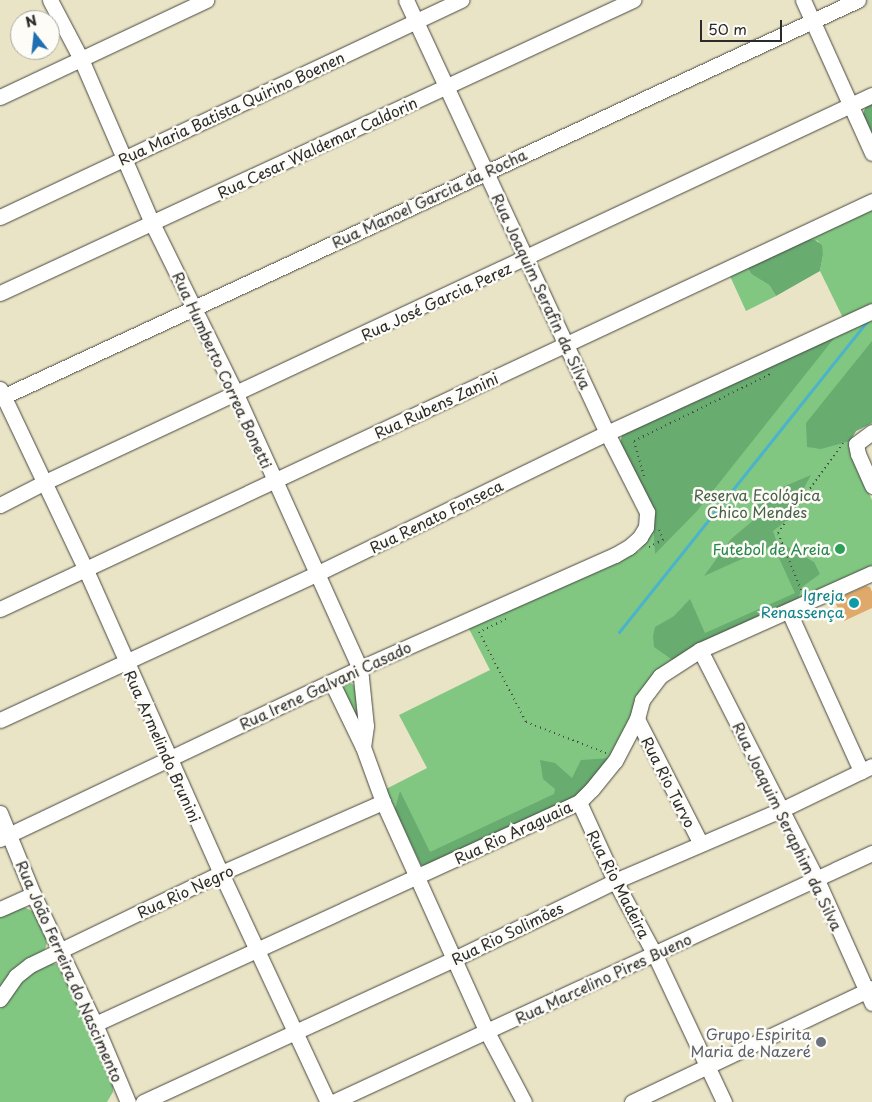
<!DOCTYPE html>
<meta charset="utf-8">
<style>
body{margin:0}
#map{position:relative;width:872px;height:1102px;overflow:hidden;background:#e9e4c5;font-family:"Playpen Sans",sans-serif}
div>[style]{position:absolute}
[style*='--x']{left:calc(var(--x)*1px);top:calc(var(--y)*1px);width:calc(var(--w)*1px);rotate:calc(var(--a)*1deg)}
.green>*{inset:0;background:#81c782}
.forest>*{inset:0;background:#68ac70}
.stream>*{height:3px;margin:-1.5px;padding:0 1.5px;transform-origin:1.5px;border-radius:1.5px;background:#4bb3ca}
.building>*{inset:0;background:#dea96a}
.path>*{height:2px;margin-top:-1px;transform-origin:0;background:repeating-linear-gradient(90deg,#484742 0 1px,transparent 0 5px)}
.roads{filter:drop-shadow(0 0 1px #484742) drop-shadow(0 0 1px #484742)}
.minor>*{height:15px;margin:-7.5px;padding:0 7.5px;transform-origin:7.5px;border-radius:7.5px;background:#fff}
.dots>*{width:14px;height:14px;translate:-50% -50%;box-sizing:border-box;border:2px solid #fdfcf7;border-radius:50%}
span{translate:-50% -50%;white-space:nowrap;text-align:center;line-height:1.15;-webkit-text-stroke:5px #fdfcf7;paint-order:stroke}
.street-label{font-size:15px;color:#2b2b2b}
.park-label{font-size:15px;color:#496249}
.leisure-label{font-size:15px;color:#27864d}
.right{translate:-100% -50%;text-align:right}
.culture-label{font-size:15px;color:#0d838f}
.worship-label{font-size:15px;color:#5b616d}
.north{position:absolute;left:10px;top:10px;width:50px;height:50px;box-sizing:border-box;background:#fdfcf7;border:1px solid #a9a8a5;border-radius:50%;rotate:344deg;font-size:14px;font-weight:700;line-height:20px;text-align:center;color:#2b2b2b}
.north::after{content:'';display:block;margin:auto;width:18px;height:22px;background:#1f6fb2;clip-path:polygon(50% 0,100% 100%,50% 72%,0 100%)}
.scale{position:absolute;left:700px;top:20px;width:82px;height:22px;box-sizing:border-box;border:2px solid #2b2b2b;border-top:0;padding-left:6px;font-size:15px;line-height:18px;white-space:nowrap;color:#2b2b2b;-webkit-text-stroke:4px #fdfcf7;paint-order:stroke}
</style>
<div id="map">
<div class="green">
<div style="clip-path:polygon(872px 208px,872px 304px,843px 318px,820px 271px,823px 255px,818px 241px,806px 238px)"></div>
<div style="clip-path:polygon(747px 266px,751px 274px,769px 285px,776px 296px,746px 311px,729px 274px)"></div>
<div style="clip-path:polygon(872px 316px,872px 423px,856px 431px,850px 441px,851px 454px,872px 500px,872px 566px,698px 647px,631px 717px,611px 758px,589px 787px,421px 865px,386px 789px,427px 768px,399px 715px,490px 670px,467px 625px,639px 551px,652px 533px,653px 519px,637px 476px,620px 442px)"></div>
<div style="clip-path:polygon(350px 683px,354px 685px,362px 729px,342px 687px)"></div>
<div style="clip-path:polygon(22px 906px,34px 912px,48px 940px,45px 949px,0 990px,0 916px)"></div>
<div style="clip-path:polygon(47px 961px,58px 965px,62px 971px,113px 1083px,113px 1092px,107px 1102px,0 1102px,0 1009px,22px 979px)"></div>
</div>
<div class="forest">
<div style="clip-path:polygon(872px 102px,872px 138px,862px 117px,866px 105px)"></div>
<div style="clip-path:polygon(806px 238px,815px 240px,822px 245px,823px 255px,820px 271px,776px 296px,769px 285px,751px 274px,747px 266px)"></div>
<div style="clip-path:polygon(839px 332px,697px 511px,655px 554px,653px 519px,637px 476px,620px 442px,623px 432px)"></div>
<div style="clip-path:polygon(872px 341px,872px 423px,856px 431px,850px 441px,821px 449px,807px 447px,806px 423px)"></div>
<div style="clip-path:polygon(811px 475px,786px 521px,773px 531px,776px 540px,814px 562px,820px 574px,802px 587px,798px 599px,674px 661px,654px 647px,653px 636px,655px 627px,674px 616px,690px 599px,705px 633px,795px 593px,773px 545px,704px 576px,731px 539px,756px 518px,758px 504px,778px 489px)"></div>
<div style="clip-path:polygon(611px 758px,577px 797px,427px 867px,421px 865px,395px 809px,400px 791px,430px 852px,554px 794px,555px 789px,543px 779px,540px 760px,555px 763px,572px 778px,581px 760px)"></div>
</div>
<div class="stream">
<div style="--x:619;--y:632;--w:399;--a:-51.4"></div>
</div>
<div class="building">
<div style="clip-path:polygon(866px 586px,870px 587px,872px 592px,872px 608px,844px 621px,834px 600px)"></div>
</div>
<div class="path">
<div style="--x:644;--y:476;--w:36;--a:-106"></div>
<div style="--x:634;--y:441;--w:152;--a:-26.2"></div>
<div style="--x:649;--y:547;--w:16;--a:-27"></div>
<div style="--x:663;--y:540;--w:12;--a:-110"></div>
<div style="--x:801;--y:590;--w:61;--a:-112"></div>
<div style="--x:778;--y:533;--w:111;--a:-54.2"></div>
<div style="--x:506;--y:619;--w:30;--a:154"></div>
<div style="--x:479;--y:632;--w:102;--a:62.4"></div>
<div style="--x:526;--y:722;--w:86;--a:21.2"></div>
</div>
<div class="roads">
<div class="minor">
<div style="--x:50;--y:0;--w:67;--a:62.3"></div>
<div style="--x:81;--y:59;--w:179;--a:66.6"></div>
<div style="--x:152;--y:223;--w:191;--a:63.8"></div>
<div style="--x:236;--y:394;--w:301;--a:65.7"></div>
<div style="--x:360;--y:668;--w:58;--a:84.1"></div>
<div style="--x:366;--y:726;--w:21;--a:98"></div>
<div style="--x:803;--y:0;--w:168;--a:65.7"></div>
<div style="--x:0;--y:97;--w:228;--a:-25.2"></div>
<div style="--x:0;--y:217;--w:510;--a:-25.21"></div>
<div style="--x:0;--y:293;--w:698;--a:-24.84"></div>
<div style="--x:0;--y:389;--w:198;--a:64.6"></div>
<div style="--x:85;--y:568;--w:334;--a:66"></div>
<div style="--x:221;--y:873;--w:253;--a:65"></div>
<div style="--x:0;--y:398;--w:946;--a:-24.89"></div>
<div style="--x:872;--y:432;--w:20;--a:143"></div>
<div style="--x:856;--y:444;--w:10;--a:79"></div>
<div style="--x:858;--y:454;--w:35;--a:66"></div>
<div style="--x:0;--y:505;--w:48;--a:-27.1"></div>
<div style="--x:43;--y:483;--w:915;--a:-25.08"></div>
<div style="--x:0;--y:609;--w:963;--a:-25.07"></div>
<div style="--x:789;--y:612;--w:175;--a:65.6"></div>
<div style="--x:700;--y:650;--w:258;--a:63"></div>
<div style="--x:817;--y:880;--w:135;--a:65.9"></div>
<div style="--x:332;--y:683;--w:71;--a:64.2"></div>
<div style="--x:363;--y:747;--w:59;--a:70"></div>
<div style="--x:383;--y:802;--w:252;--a:65.7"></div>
<div style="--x:487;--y:1032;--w:79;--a:62.1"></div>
<div style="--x:637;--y:719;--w:140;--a:62.9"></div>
<div style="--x:0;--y:720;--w:348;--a:-24.8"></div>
<div style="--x:316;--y:574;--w:323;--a:-25.9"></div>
<div style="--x:607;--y:433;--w:292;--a:-24.7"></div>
<div style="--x:579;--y:802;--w:87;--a:65.5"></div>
<div style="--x:615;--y:881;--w:82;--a:61.6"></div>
<div style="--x:654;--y:953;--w:165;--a:64.8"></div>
<div style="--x:0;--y:813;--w:87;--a:67.8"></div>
<div style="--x:33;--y:894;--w:144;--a:64.5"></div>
<div style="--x:95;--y:1024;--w:85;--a:67.1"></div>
<div style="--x:0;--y:839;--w:399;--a:-25.4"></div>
<div style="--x:360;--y:668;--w:279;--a:-23.9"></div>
<div style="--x:615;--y:555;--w:16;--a:-30"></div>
<div style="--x:629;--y:547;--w:15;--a:-42"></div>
<div style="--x:640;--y:537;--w:12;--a:-59"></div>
<div style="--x:646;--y:527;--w:15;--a:-86"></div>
<div style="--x:647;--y:512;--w:89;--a:-116.9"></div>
<div style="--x:607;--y:433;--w:477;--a:-114.9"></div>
<div style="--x:0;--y:909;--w:36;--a:-24"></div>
<div style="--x:0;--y:999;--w:28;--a:-55"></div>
<div style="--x:16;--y:976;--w:18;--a:-38"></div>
<div style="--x:30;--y:965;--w:212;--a:-25.7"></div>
<div style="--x:221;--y:873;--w:177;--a:-23.7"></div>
<div style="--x:95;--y:1024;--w:532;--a:-24.64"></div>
<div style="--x:579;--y:802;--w:18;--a:-45"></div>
<div style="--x:592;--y:789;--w:36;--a:-51"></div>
<div style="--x:615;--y:761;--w:47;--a:-62.4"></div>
<div style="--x:637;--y:719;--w:20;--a:-75"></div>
<div style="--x:642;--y:700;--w:30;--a:-53"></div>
<div style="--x:660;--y:676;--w:48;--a:-33"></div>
<div style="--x:700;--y:650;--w:188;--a:-24.1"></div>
<div style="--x:143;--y:1102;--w:342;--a:-24.7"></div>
<div style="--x:454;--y:959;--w:179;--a:-25.8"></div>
<div style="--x:615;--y:881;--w:181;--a:-23.2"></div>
<div style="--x:781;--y:810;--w:101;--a:-25.8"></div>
<div style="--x:333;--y:1102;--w:594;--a:-24.8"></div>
<div style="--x:632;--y:1102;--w:266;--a:-25.4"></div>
</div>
</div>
<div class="dots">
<div style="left:840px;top:549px;background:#2e9e5b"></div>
<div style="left:854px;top:603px;background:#0f9aa8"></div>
<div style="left:821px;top:1042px;background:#6b7280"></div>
</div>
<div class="street-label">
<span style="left:231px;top:108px;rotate:-25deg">Rua Maria Batista Quirino Boenen</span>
<span style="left:317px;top:147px;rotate:-25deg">Rua Cesar Waldemar Caldorin</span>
<span style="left:429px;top:198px;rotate:-25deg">Rua Manoel Garcia da Rocha</span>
<span style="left:542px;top:291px;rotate:65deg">Rua Joaquim Serafin da Silva</span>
<span style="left:436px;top:301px;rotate:-25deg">Rua José Garcia Perez</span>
<span style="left:223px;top:370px;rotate:65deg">Rua Humberto Correa Bonetti</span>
<span style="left:436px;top:405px;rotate:-25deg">Rua Rubens Zanini</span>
<span style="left:436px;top:516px;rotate:-26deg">Rua Renato Fonseca</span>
<span style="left:325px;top:685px;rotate:-25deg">Rua Irene Galvani Casado</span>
<span style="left:163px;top:746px;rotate:66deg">Rua Armelindo Brunini</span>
<span style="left:669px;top:782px;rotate:63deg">Rua Rio Turvo</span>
<span style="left:788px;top:826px;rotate:64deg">Rua Joaquim Seraphim da Silva</span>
<span style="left:513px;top:832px;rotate:-25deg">Rua Rio Araguaia</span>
<span style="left:619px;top:884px;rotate:63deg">Rua Rio Madeira</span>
<span style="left:185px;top:891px;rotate:-25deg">Rua Rio Negro</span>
<span style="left:507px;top:933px;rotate:-26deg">Rua Rio Solimões</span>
<span style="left:70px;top:971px;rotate:66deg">Rua João Ferreira do Nascimento</span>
<span style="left:603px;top:978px;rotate:-25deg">Rua Marcelino Pires Bueno</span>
</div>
<div class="park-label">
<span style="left:757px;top:503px">Reserva Ecológica<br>Chico Mendes</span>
</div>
<div class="leisure-label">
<span class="right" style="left:830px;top:549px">Futebol de Areia</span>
</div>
<div class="culture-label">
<span class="right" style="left:844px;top:603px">Igreja<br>Renassença</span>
</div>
<div class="worship-label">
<span class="right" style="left:811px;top:1042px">Grupo Espirita<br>Maria de Nazeré</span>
</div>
<div class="north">N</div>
<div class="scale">50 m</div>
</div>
